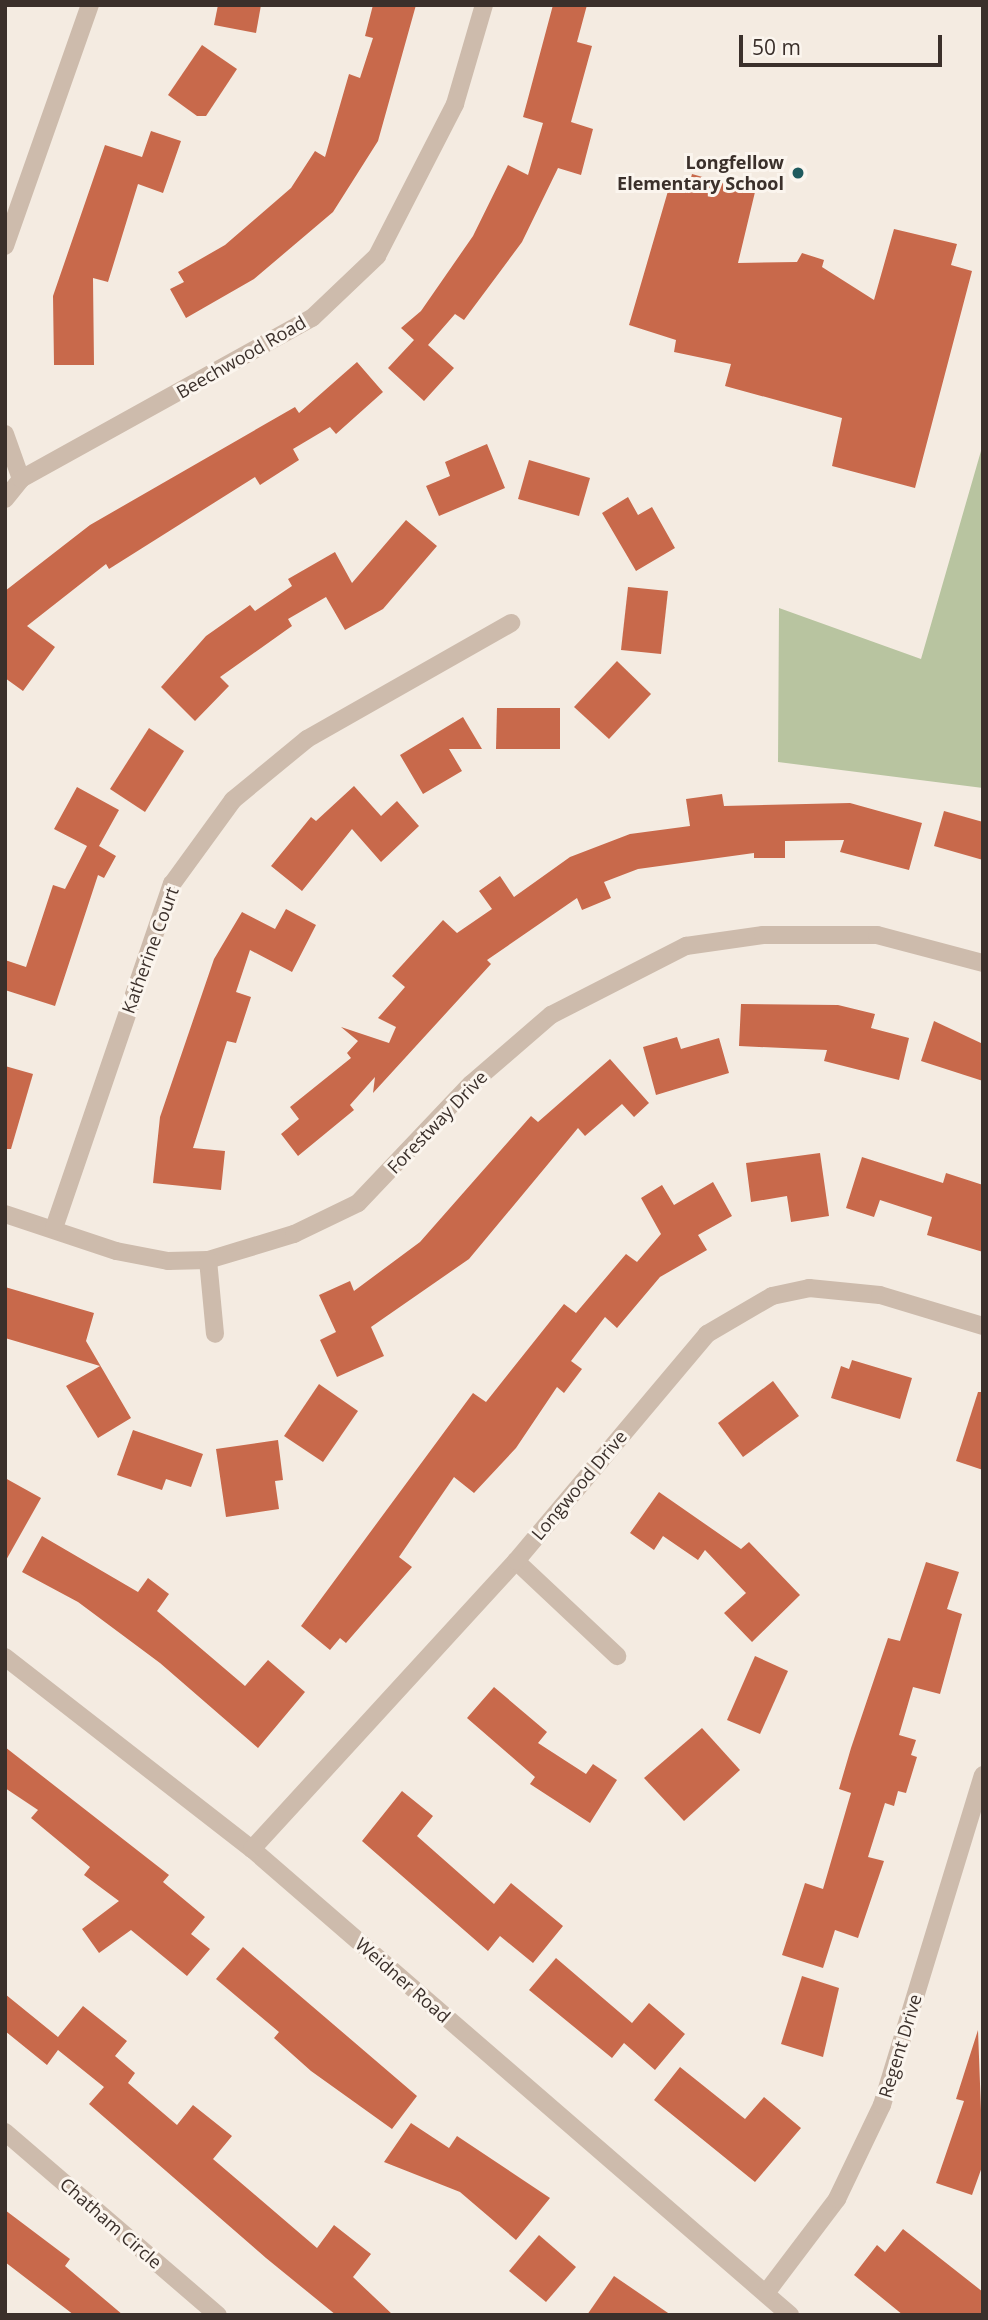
<!DOCTYPE html>
<style>
body{margin:0}
#map{position:relative;width:988px;height:2320px;overflow:hidden;background:#f4ebe1;font-family:"Open Sans",sans-serif}
div>[style]{position:absolute}
[style*='--x']{left:calc(var(--x)*1px);top:calc(var(--y)*1px);width:calc(var(--w)*1px);rotate:calc(var(--a)*1deg)}
.green>*{inset:0;background:#b8c4a0}
.building>*{inset:0;background:#c8694b}
.street>*{height:18px;margin:-9px;padding:0 9px;transform-origin:9px;border-radius:9px;background:#cdbbac}
.dots>*{width:19px;height:19px;translate:-50% -50%;box-sizing:border-box;border:4px solid #fbf5ee;border-radius:50%}
span{translate:-50% -50%;white-space:nowrap;text-align:center;line-height:1.15;-webkit-text-stroke:6px #fbf5ee;paint-order:stroke}
.poi-label{font-size:18px;color:#3b302b;font-weight:700}
.right{translate:-100% -50%;text-align:right}
.street-label{font-size:18px;color:#3b302b}
.frame{position:absolute;inset:0;border:7px solid #3b302b;pointer-events:none}
.scale{position:absolute;left:739px;top:35px;width:203px;height:32px;box-sizing:border-box;border:4px solid #3b302b;border-top:0;padding-left:9px;font-size:21px;line-height:24px;white-space:nowrap;color:#3b302b;-webkit-text-stroke:5px #fbf5ee;paint-order:stroke}
</style>
<div id="map">
<div class="green">
<div style="clip-path:polygon(983px 444px,983px 788px,778px 762px,779px 608px,921px 659px)"></div>
</div>
<div class="building">
<div style="clip-path:polygon(218px 5px,261px 5px,256px 33px,214px 25px)"></div>
<div style="clip-path:polygon(373px 5px,416px 5px,378px 141px,333px 212px,254px 279px,186px 318px,170px 289px,184px 282px,178px 272px,225px 245px,291px 188px,315px 151px,325px 157px,349px 74px,360px 78px,373px 38px,365px 36px)"></div>
<div style="clip-path:polygon(553px 5px,587px 5px,577px 42px,592px 46px,571px 122px,593px 129px,581px 175px,558px 168px,522px 242px,464px 320px,455px 314px,428px 345px,454px 368px,424px 401px,388px 368px,414px 340px,401px 328px,421px 311px,473px 236px,508px 165px,528px 175px,543px 123px,523px 117px)"></div>
<div style="clip-path:polygon(202px 45px,237px 69px,206px 116px,197px 116px,168px 95px)"></div>
<div style="clip-path:polygon(151px 131px,181px 141px,163px 193px,138px 184px,108px 282px,93px 278px,94px 365px,54px 365px,53px 296px,105px 145px,142px 157px)"></div>
<div style="clip-path:polygon(692px 174px,755px 192px,738px 263px,797px 262px,802px 253px,824px 260px,822px 267px,874px 300px,894px 229px,957px 244px,951px 265px,972px 271px,915px 488px,832px 466px,842px 418px,725px 386px,731px 364px,674px 352px,676px 340px,629px 325px,668px 191px,687px 193px)"></div>
<div style="clip-path:polygon(357px 362px,383px 392px,336px 434px,330px 427px,293px 449px,299px 460px,260px 485px,255px 477px,109px 569px,106px 564px,27px 626px,55px 647px,23px 691px,5px 678px,5px 591px,90px 525px,295px 407px,299px 413px)"></div>
<div style="clip-path:polygon(487px 444px,505px 488px,439px 516px,426px 486px,450px 476px,445px 462px)"></div>
<div style="clip-path:polygon(529px 460px,590px 478px,579px 516px,518px 499px)"></div>
<div style="clip-path:polygon(628px 497px,638px 515px,652px 507px,675px 548px,636px 571px,602px 513px)"></div>
<div style="clip-path:polygon(406px 520px,437px 546px,383px 609px,345px 630px,326px 597px,288px 619px,292px 626px,220px 677px,229px 686px,195px 721px,161px 687px,206px 636px,250px 605px,255px 611px,292px 586px,288px 579px,335px 552px,352px 583px)"></div>
<div style="clip-path:polygon(628px 587px,668px 591px,661px 654px,621px 650px)"></div>
<div style="clip-path:polygon(617px 661px,651px 694px,609px 739px,574px 707px)"></div>
<div style="clip-path:polygon(497px 708px,560px 708px,560px 749px,496px 749px)"></div>
<div style="clip-path:polygon(463px 717px,482px 749px,449px 749px,462px 771px,423px 794px,400px 755px)"></div>
<div style="clip-path:polygon(149px 728px,184px 751px,145px 812px,110px 789px)"></div>
<div style="clip-path:polygon(354px 786px,381px 816px,397px 801px,419px 826px,381px 862px,352px 829px,302px 891px,271px 866px,311px 817px,316px 821px)"></div>
<div style="clip-path:polygon(77px 787px,119px 810px,99px 846px,116px 856px,104px 878px,98px 875px,55px 1006px,5px 990px,5px 960px,26px 967px,53px 885px,65px 889px,87px 846px,54px 829px)"></div>
<div style="clip-path:polygon(722px 794px,724px 806px,850px 803px,922px 823px,909px 870px,840px 852px,844px 840px,785px 841px,785px 858px,754px 858px,754px 853px,638px 869px,604px 882px,611px 898px,582px 910px,577px 898px,487px 960px,491px 964px,373px 1093px,375px 1077px,350px 1105px,354px 1110px,298px 1156px,281px 1134px,299px 1119px,290px 1107px,351px 1058px,347px 1053px,358px 1041px,341px 1027px,389px 1043px,396px 1027px,378px 1018px,405px 987px,392px 976px,443px 920px,457px 933px,492px 909px,479px 891px,500px 876px,514px 897px,570px 857px,630px 834px,690px 826px,686px 799px)"></div>
<div style="clip-path:polygon(944px 811px,983px 822px,983px 860px,934px 846px)"></div>
<div style="clip-path:polygon(286px 909px,316px 925px,292px 972px,250px 950px,236px 992px,251px 997px,236px 1043px,227px 1041px,193px 1148px,225px 1151px,221px 1190px,153px 1183px,160px 1117px,214px 959px,242px 912px,275px 929px)"></div>
<div style="clip-path:polygon(741px 1004px,838px 1005px,875px 1014px,871px 1028px,909px 1038px,899px 1080px,824px 1061px,827px 1050px,739px 1046px)"></div>
<div style="clip-path:polygon(934px 1021px,983px 1044px,983px 1081px,921px 1061px)"></div>
<div style="clip-path:polygon(677px 1037px,681px 1049px,719px 1038px,729px 1073px,656px 1095px,643px 1047px)"></div>
<div style="clip-path:polygon(610px 1059px,649px 1103px,634px 1117px,622px 1104px,585px 1136px,578px 1128px,469px 1259px,371px 1327px,384px 1356px,337px 1377px,320px 1340px,336px 1332px,319px 1295px,350px 1281px,354px 1291px,420px 1242px,531px 1116px,538px 1122px)"></div>
<div style="clip-path:polygon(5px 1066px,33px 1074px,11px 1149px,5px 1149px)"></div>
<div style="clip-path:polygon(820px 1153px,829px 1216px,791px 1222px,787px 1196px,751px 1202px,746px 1163px)"></div>
<div style="clip-path:polygon(862px 1157px,943px 1183px,946px 1173px,983px 1185px,983px 1252px,927px 1235px,932px 1217px,880px 1200px,874px 1217px,846px 1208px)"></div>
<div style="clip-path:polygon(713px 1182px,732px 1216px,698px 1235px,707px 1250px,660px 1277px,617px 1328px,605px 1317px,571px 1361px,582px 1369px,564px 1393px,557px 1387px,516px 1448px,474px 1493px,454px 1477px,399px 1557px,412px 1567px,346px 1643px,340px 1638px,330px 1650px,301px 1626px,473px 1393px,486px 1402px,564px 1304px,576px 1313px,626px 1254px,637px 1262px,661px 1234px,641px 1198px,662px 1185px,674px 1205px)"></div>
<div style="clip-path:polygon(5px 1287px,94px 1313px,86px 1341px,131px 1418px,98px 1438px,66px 1386px,100px 1366px,5px 1338px)"></div>
<div style="clip-path:polygon(852px 1360px,912px 1378px,900px 1419px,831px 1398px,841px 1366px,849px 1369px)"></div>
<div style="clip-path:polygon(773px 1381px,799px 1416px,743px 1457px,718px 1423px)"></div>
<div style="clip-path:polygon(319px 1384px,358px 1411px,323px 1462px,284px 1436px)"></div>
<div style="clip-path:polygon(978px 1392px,983px 1392px,983px 1470px,956px 1461px)"></div>
<div style="clip-path:polygon(133px 1430px,203px 1454px,191px 1487px,166px 1479px,162px 1490px,117px 1475px)"></div>
<div style="clip-path:polygon(278px 1440px,283px 1480px,275px 1481px,279px 1509px,226px 1517px,216px 1449px)"></div>
<div style="clip-path:polygon(5px 1478px,41px 1498px,5px 1562px)"></div>
<div style="clip-path:polygon(659px 1492px,741px 1549px,749px 1542px,800px 1595px,752px 1642px,724px 1613px,746px 1593px,705px 1550px,698px 1560px,663px 1536px,654px 1550px,630px 1533px)"></div>
<div style="clip-path:polygon(42px 1536px,138px 1592px,148px 1578px,169px 1594px,157px 1611px,245px 1686px,268px 1660px,305px 1692px,258px 1748px,160px 1663px,78px 1602px,22px 1572px)"></div>
<div style="clip-path:polygon(926px 1562px,959px 1572px,947px 1609px,962px 1614px,940px 1694px,913px 1687px,899px 1735px,916px 1740px,911px 1755px,917px 1757px,906px 1793px,898px 1791px,894px 1806px,885px 1803px,868px 1857px,884px 1861px,858px 1938px,835px 1930px,823px 1968px,782px 1955px,805px 1883px,823px 1889px,851px 1793px,839px 1789px,851px 1748px,888px 1638px,900px 1641px)"></div>
<div style="clip-path:polygon(755px 1656px,788px 1671px,760px 1734px,727px 1720px)"></div>
<div style="clip-path:polygon(494px 1687px,547px 1732px,538px 1743px,586px 1774px,593px 1764px,617px 1780px,590px 1823px,530px 1784px,535px 1777px,467px 1718px)"></div>
<div style="clip-path:polygon(702px 1728px,740px 1770px,684px 1821px,644px 1778px)"></div>
<div style="clip-path:polygon(5px 1747px,169px 1875px,163px 1882px,205px 1917px,191px 1934px,210px 1949px,187px 1976px,131px 1930px,99px 1953px,82px 1929px,119px 1901px,84px 1875px,90px 1867px,31px 1818px,38px 1810px,5px 1788px)"></div>
<div style="clip-path:polygon(402px 1791px,433px 1816px,417px 1836px,494px 1904px,511px 1883px,563px 1926px,533px 1963px,500px 1936px,488px 1951px,362px 1841px)"></div>
<div style="clip-path:polygon(243px 1947px,417px 2096px,392px 2129px,311px 2071px,274px 2038px,279px 2032px,216px 1979px)"></div>
<div style="clip-path:polygon(556px 1958px,632px 2023px,649px 2003px,685px 2034px,655px 2070px,624px 2043px,612px 2058px,529px 1990px)"></div>
<div style="clip-path:polygon(802px 1976px,839px 1988px,823px 2057px,781px 2044px)"></div>
<div style="clip-path:polygon(5px 1994px,58px 2037px,83px 2006px,127px 2041px,115px 2056px,135px 2073px,128px 2083px,177px 2125px,193px 2105px,232px 2136px,213px 2159px,317px 2248px,334px 2225px,371px 2254px,353px 2277px,393px 2315px,336px 2315px,266px 2258px,89px 2104px,104px 2087px,58px 2050px,47px 2065px,5px 2031px)"></div>
<div style="clip-path:polygon(978px 2030px,983px 2164px,972px 2195px,936px 2183px,964px 2101px,956px 2099px)"></div>
<div style="clip-path:polygon(680px 2067px,745px 2119px,764px 2097px,801px 2128px,755px 2182px,654px 2100px)"></div>
<div style="clip-path:polygon(411px 2123px,449px 2148px,457px 2136px,550px 2198px,516px 2240px,460px 2192px,384px 2162px)"></div>
<div style="clip-path:polygon(5px 2210px,70px 2259px,65px 2266px,123px 2315px,74px 2315px,5px 2262px)"></div>
<div style="clip-path:polygon(903px 2229px,983px 2292px,983px 2315px,903px 2315px,854px 2275px,877px 2245px,885px 2252px)"></div>
<div style="clip-path:polygon(539px 2235px,576px 2267px,546px 2302px,509px 2271px)"></div>
<div style="clip-path:polygon(614px 2276px,671px 2315px,587px 2315px)"></div>
</div>
<div class="street">
<div style="--x:5;--y:246;--w:256;--a:-70.6"></div>
<div style="--x:5;--y:434;--w:48;--a:70.4"></div>
<div style="--x:5;--y:499;--w:26;--a:-51"></div>
<div style="--x:21;--y:479;--w:333;--a:-29"></div>
<div style="--x:312;--y:318;--w:90;--a:-43.6"></div>
<div style="--x:377;--y:256;--w:171;--a:-62.8"></div>
<div style="--x:455;--y:104;--w:103;--a:-73.7"></div>
<div style="--x:5;--y:1214;--w:117;--a:18.4"></div>
<div style="--x:116;--y:1251;--w:53;--a:10.9"></div>
<div style="--x:168;--y:1261;--w:40;--a:-1.4"></div>
<div style="--x:208;--y:1260;--w:90;--a:-16.8"></div>
<div style="--x:294;--y:1234;--w:71;--a:-25.8"></div>
<div style="--x:358;--y:1203;--w:164;--a:-46.5"></div>
<div style="--x:471;--y:1084;--w:106;--a:-40.8"></div>
<div style="--x:551;--y:1015;--w:152;--a:-27.1"></div>
<div style="--x:686;--y:946;--w:78;--a:-8.1"></div>
<div style="--x:763;--y:935;--w:114;--a:0"></div>
<div style="--x:877;--y:935;--w:110;--a:14.8"></div>
<div style="--x:54;--y:1228;--w:364;--a:-71.1"></div>
<div style="--x:172;--y:884;--w:104;--a:-54"></div>
<div style="--x:233;--y:800;--w:96;--a:-39.5"></div>
<div style="--x:307;--y:739;--w:235;--a:-29.6"></div>
<div style="--x:208;--y:1260;--w:74;--a:84.6"></div>
<div style="--x:516;--y:1561;--w:139;--a:43.2"></div>
<div style="--x:5;--y:1657;--w:313;--a:37.9"></div>
<div style="--x:252;--y:1849;--w:712;--a:40.9"></div>
<div style="--x:252;--y:1849;--w:391;--a:-47.5"></div>
<div style="--x:516;--y:1561;--w:297;--a:-49.9"></div>
<div style="--x:707;--y:1334;--w:75;--a:-30.3"></div>
<div style="--x:772;--y:1296;--w:38;--a:-12"></div>
<div style="--x:809;--y:1288;--w:71;--a:5.6"></div>
<div style="--x:880;--y:1295;--w:108;--a:16.8"></div>
<div style="--x:5;--y:2132;--w:281;--a:40.7"></div>
<div style="--x:766;--y:2293;--w:118;--a:-52.9"></div>
<div style="--x:837;--y:2199;--w:104;--a:-64.4"></div>
<div style="--x:882;--y:2105;--w:345;--a:-73"></div>
</div>
<div class="dots">
<div style="left:798px;top:173px;background:#1f5a5e"></div>
</div>
<div class="poi-label">
<span class="right" style="left:784px;top:173px">Longfellow<br>Elementary School</span>
</div>
<div class="street-label">
<span style="left:241px;top:357px;rotate:-30deg">Beechwood Road</span>
<span style="left:150px;top:950px;rotate:-70deg">Katherine Court</span>
<span style="left:437px;top:1122px;rotate:-46deg">Forestway Drive</span>
<span style="left:579px;top:1485px;rotate:-50deg">Longwood Drive</span>
<span style="left:403px;top:1980px;rotate:41deg">Weidner Road</span>
<span style="left:900px;top:2046px;rotate:-73deg">Regent Drive</span>
<span style="left:111px;top:2223px;rotate:41deg">Chatham Circle</span>
</div>
<div class="frame"></div>
<div class="scale">50 m</div>
</div>
